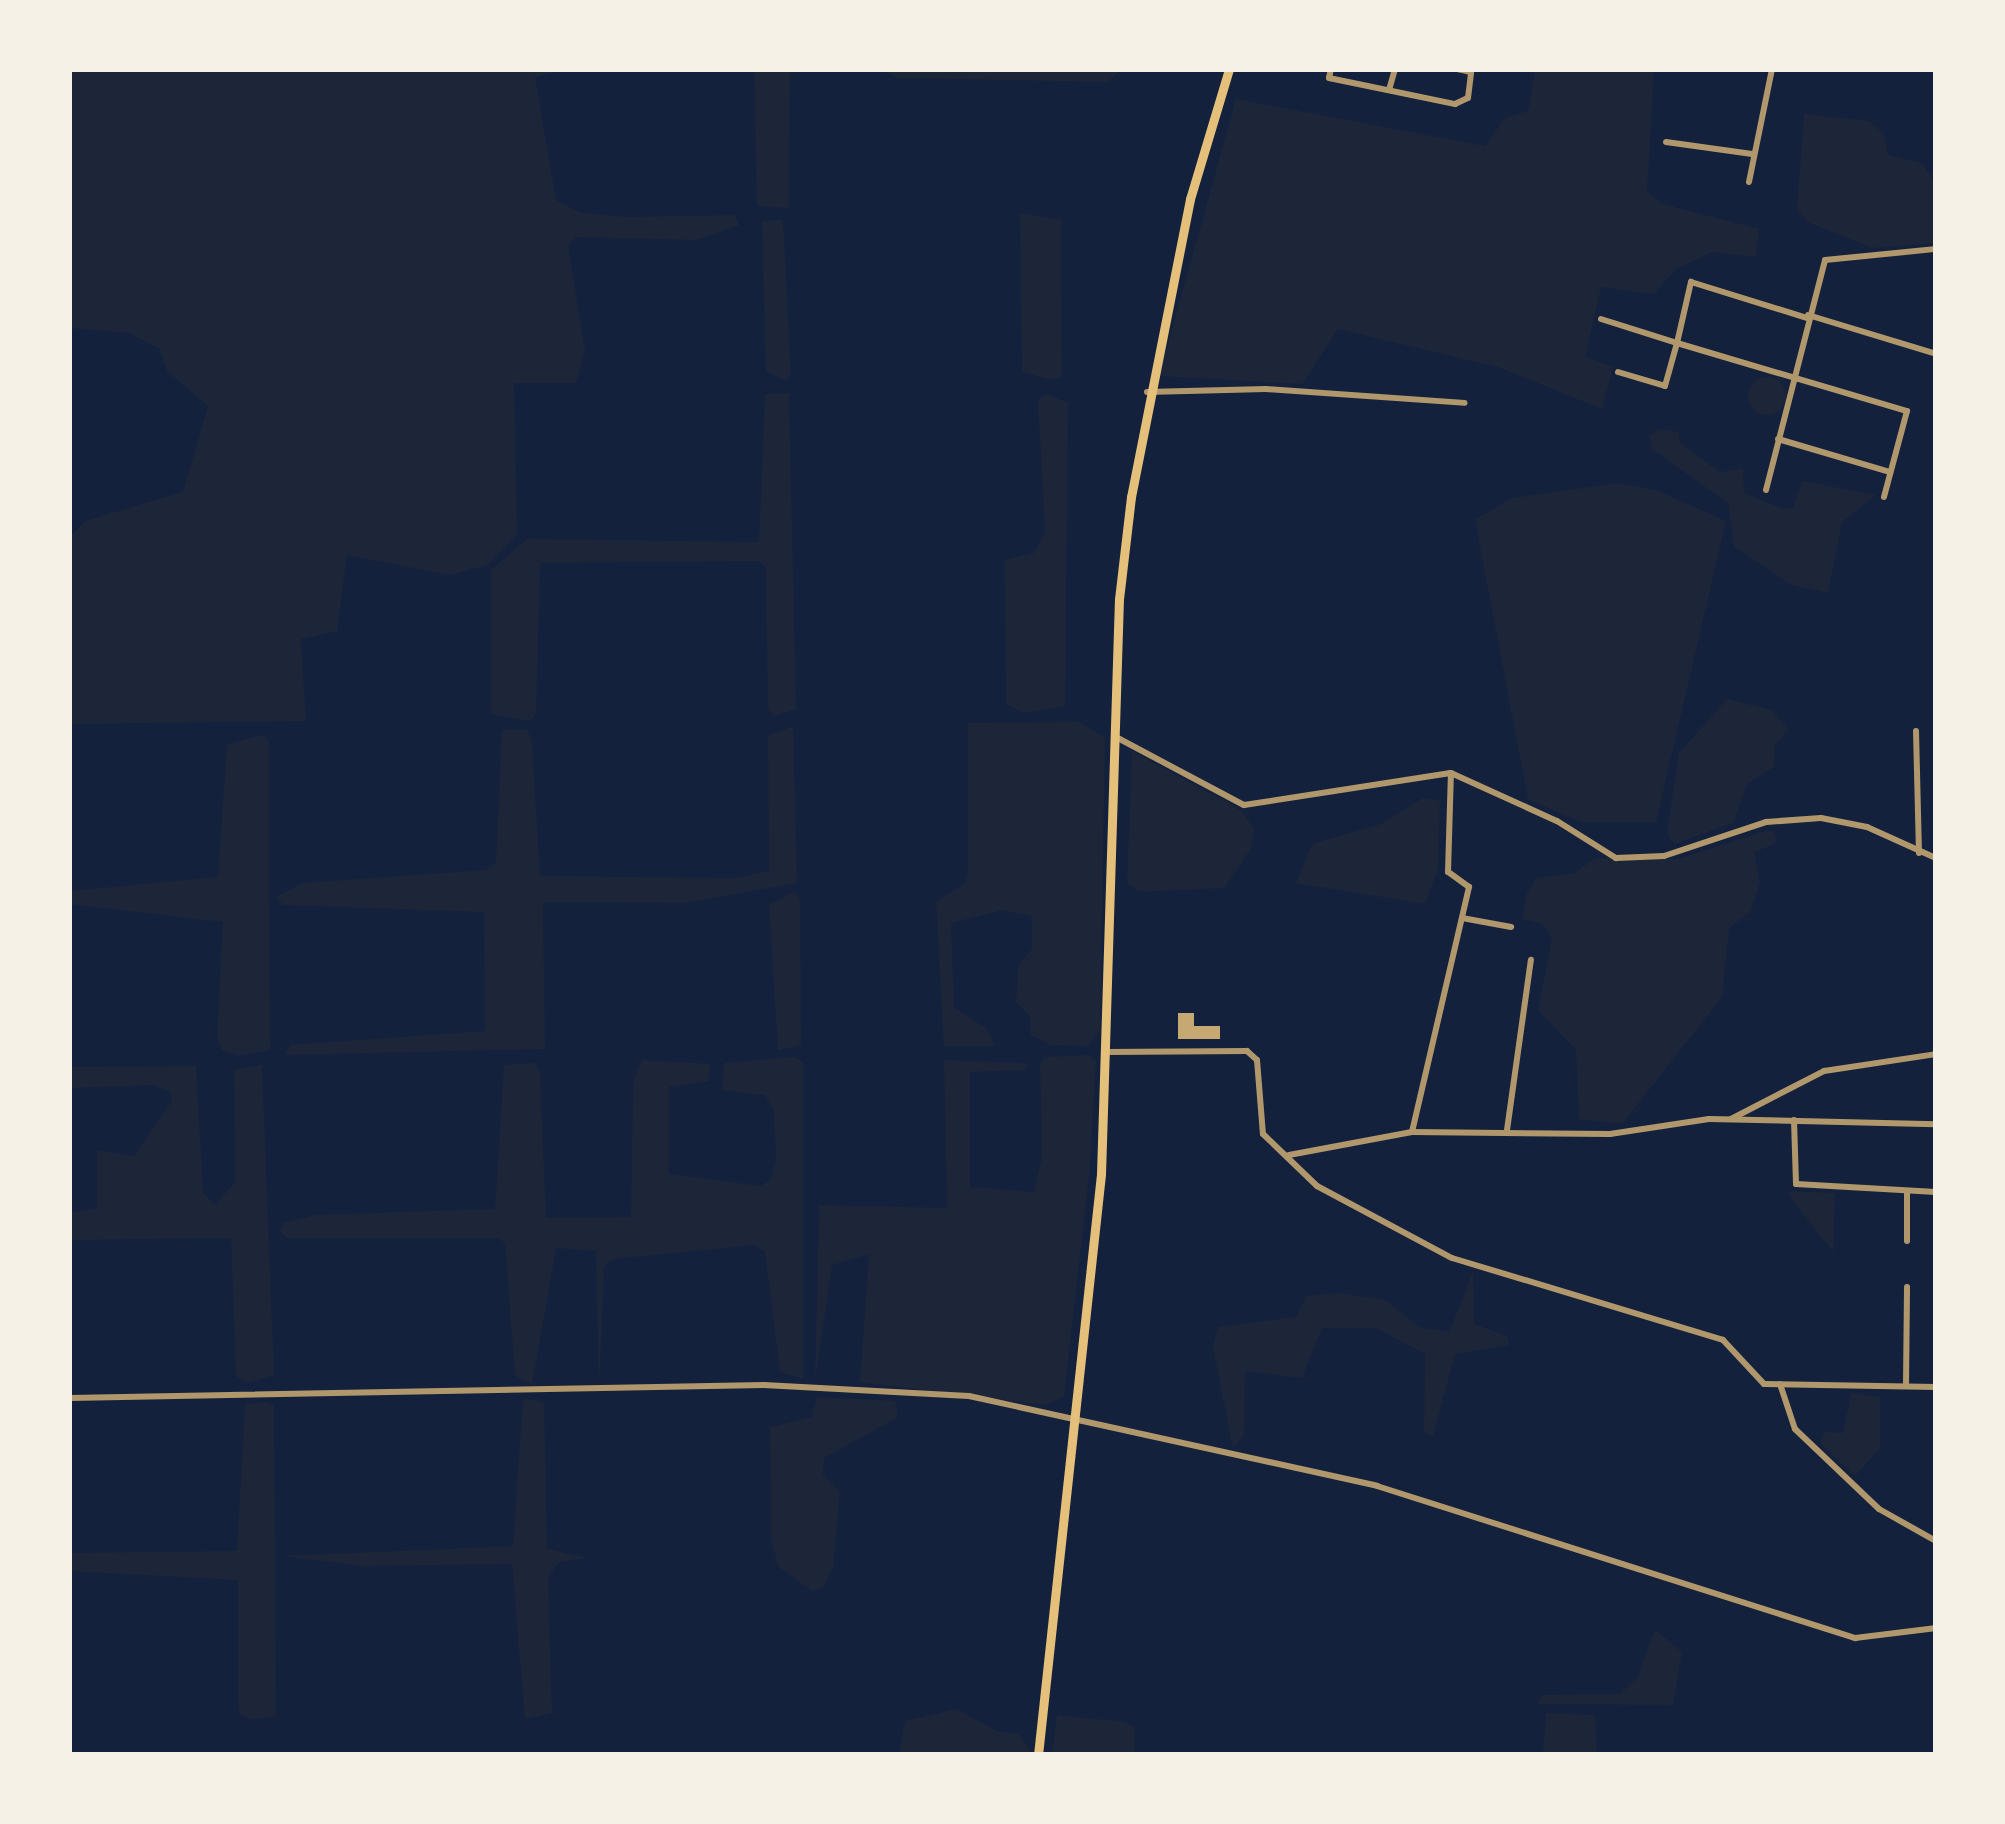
<!DOCTYPE html>
<style>
body{margin:0}
#map{position:relative;width:2005px;height:1824px;overflow:hidden;background:#14213d;font-family:"Open Sans",sans-serif}
div>[style]{position:absolute}
[style*='--x']{left:calc(var(--x)*1px);top:calc(var(--y)*1px);width:calc(var(--w)*1px);rotate:calc(var(--a)*1deg)}
.green>*{inset:0;background:#1d2539}
.round{border-radius:50%}
.building>*{inset:0;background:#c6a872}
.minor>*{height:6px;margin:-3px;padding:0 3px;transform-origin:3px;border-radius:3px;background:#b1986c}
.trunk>*{height:9px;margin:-4.5px;padding:0 4.5px;transform-origin:4.5px;border-radius:4.5px;background:#e5c07b}
span{translate:-50% -50%;white-space:nowrap;text-align:center;line-height:1.15;-webkit-text-stroke:12px #f6f1e7;paint-order:stroke}
.frame{position:absolute;inset:0;border:72px solid #f6f1e7;pointer-events:none}
</style>
<div id="map">
<div class="green">
<div style="clip-path:polygon(69px 69px,569px 69px,535px 77px,556px 200px,579px 212px,625px 217px,734px 215px,739px 225px,696px 240px,576px 237px,568px 246px,585px 350px,576px 383px,514px 383px,517px 535px,487px 565px,450px 575px,347px 555px,337px 631px,301px 639px,306px 721px,69px 724px,69px 538px,85px 521px,183px 492px,208px 406px,167px 371px,160px 349px,129px 333px,69px 328px)"></div>
<div style="clip-path:polygon(754px 69px,790px 69px,789px 208px,757px 206px)"></div>
<div style="clip-path:polygon(882px 69px,1123px 69px,1107px 82px,897px 78px)"></div>
<div style="clip-path:polygon(1536px 69px,1654px 69px,1647px 191px,1663px 204px,1759px 229px,1756px 257px,1712px 252px,1676px 269px,1654px 294px,1601px 287px,1585px 357px,1613px 367px,1602px 409px,1498px 367px,1338px 329px,1302px 384px,1159px 376px,1236px 99px,1485px 146px,1505px 118px,1528px 111px)"></div>
<div style="clip-path:polygon(1804px 114px,1869px 121px,1884px 134px,1888px 155px,1922px 163px,1936px 184px,1936px 243px,1873px 248px,1810px 223px,1797px 210px)"></div>
<div style="clip-path:polygon(1020px 213px,1061px 220px,1062px 376px,1054px 380px,1022px 372px)"></div>
<div style="clip-path:polygon(783px 220px,791px 376px,785px 381px,766px 371px,762px 221px)"></div>
<div class="round" style="left:1748px;top:377px;width:38px;height:38px"></div>
<div style="clip-path:polygon(789px 393px,796px 709px,774px 716px,768px 709px,766px 567px,758px 561px,540px 563px,536px 713px,530px 721px,491px 714px,491px 570px,527px 539px,759px 542px,765px 394px)"></div>
<div style="clip-path:polygon(1046px 394px,1068px 403px,1065px 706px,1024px 713px,1006px 704px,1005px 560px,1034px 553px,1045px 532px,1038px 400px)"></div>
<div style="clip-path:polygon(1659px 429px,1679px 432px,1679px 442px,1720px 472px,1743px 468px,1744px 493px,1783px 509px,1793px 508px,1802px 481px,1876px 495px,1842px 522px,1828px 593px,1791px 585px,1734px 546px,1728px 503px,1652px 449px,1649px 435px)"></div>
<div style="clip-path:polygon(1617px 483px,1656px 490px,1726px 521px,1656px 822px,1580px 822px,1528px 799px,1478px 536px,1476px 519px,1512px 498px)"></div>
<div style="clip-path:polygon(1727px 699px,1771px 710px,1789px 729px,1774px 746px,1774px 767px,1747px 784px,1733px 823px,1674px 844px,1667px 833px,1679px 753px)"></div>
<div style="clip-path:polygon(1079px 722px,1105px 738px,1100px 1031px,1088px 1046px,1051px 1045px,1031px 1035px,1030px 1016px,1016px 1002px,1018px 966px,1032px 949px,1032px 916px,1002px 910px,951px 923px,954px 1007px,987px 1029px,995px 1046px,944px 1046px,936px 902px,965px 883px,968px 872px,968px 723px)"></div>
<div style="clip-path:polygon(793px 726px,797px 883px,684px 903px,543px 902px,545px 1049px,285px 1055px,290px 1045px,485px 1031px,484px 912px,283px 905px,276px 897px,303px 883px,486px 870px,496px 862px,502px 730px,527px 730px,532px 740px,540px 876px,735px 878px,769px 871px,768px 736px)"></div>
<div style="clip-path:polygon(263px 735px,269px 741px,270px 1050px,238px 1056px,222px 1050px,217px 1036px,223px 922px,69px 904px,69px 891px,218px 877px,227px 744px)"></div>
<div style="clip-path:polygon(1132px 751px,1242px 811px,1255px 830px,1250px 850px,1224px 888px,1139px 892px,1127px 883px)"></div>
<div style="clip-path:polygon(1423px 798px,1440px 801px,1438px 869px,1425px 904px,1296px 883px,1312px 844px,1381px 824px)"></div>
<div style="clip-path:polygon(1766px 831px,1774px 831px,1777px 843px,1754px 852px,1760px 882px,1751px 911px,1729px 928px,1722px 997px,1622px 1124px,1579px 1119px,1576px 1050px,1538px 1010px,1552px 938px,1543px 924px,1522px 919px,1527px 893px,1537px 878px,1575px 873px,1595px 858px,1678px 859px)"></div>
<div style="clip-path:polygon(793px 892px,800px 899px,801px 1045px,778px 1050px,769px 905px)"></div>
<div style="clip-path:polygon(1089px 1055px,1096px 1061px,1089px 1177px,1064px 1396px,1046px 1405px,860px 1382px,869px 1254px,832px 1265px,815px 1381px,819px 1205px,947px 1208px,944px 1060px,1027px 1063px,1026px 1070px,970px 1072px,970px 1187px,1034px 1192px,1042px 1157px,1040px 1063px,1044px 1057px)"></div>
<div style="clip-path:polygon(795px 1057px,803px 1063px,803px 1379px,780px 1372px,765px 1252px,754px 1245px,613px 1259px,604px 1267px,599px 1386px,596px 1251px,556px 1248px,532px 1384px,515px 1376px,505px 1243px,498px 1238px,287px 1238px,280px 1231px,283px 1223px,315px 1215px,495px 1209px,504px 1065px,535px 1063px,540px 1072px,546px 1218px,631px 1217px,633px 1082px,642px 1060px,710px 1064px,709px 1081px,669px 1087px,669px 1174px,760px 1186px,771px 1180px,776px 1160px,774px 1110px,765px 1095px,722px 1090px,724px 1063px)"></div>
<div style="clip-path:polygon(262px 1065px,274px 1375px,247px 1383px,236px 1376px,231px 1238px,69px 1240px,69px 1213px,97px 1208px,97px 1150px,134px 1156px,172px 1101px,170px 1091px,153px 1085px,69px 1088px,69px 1067px,196px 1066px,203px 1193px,215px 1205px,235px 1182px,234px 1070px)"></div>
<div style="clip-path:polygon(1788px 1191px,1835px 1193px,1833px 1252px,1792px 1200px)"></div>
<div style="clip-path:polygon(1473px 1271px,1474px 1324px,1507px 1336px,1509px 1345px,1455px 1354px,1433px 1436px,1424px 1432px,1425px 1354px,1376px 1328px,1322px 1328px,1302px 1378px,1245px 1371px,1244px 1435px,1233px 1448px,1213px 1347px,1218px 1327px,1296px 1317px,1306px 1296px,1339px 1293px,1385px 1300px,1421px 1328px,1450px 1331px)"></div>
<div style="clip-path:polygon(1851px 1393px,1880px 1397px,1880px 1448px,1855px 1476px,1821px 1444px,1824px 1432px,1843px 1433px)"></div>
<div style="clip-path:polygon(817px 1397px,895px 1401px,898px 1417px,824px 1458px,823px 1475px,840px 1492px,833px 1567px,823px 1588px,812px 1591px,779px 1567px,771px 1540px,770px 1427px,812px 1417px)"></div>
<div style="clip-path:polygon(523px 1398px,544px 1403px,547px 1549px,589px 1558px,559px 1562px,548px 1577px,552px 1713px,525px 1719px,512px 1564px,362px 1566px,283px 1556px,513px 1546px)"></div>
<div style="clip-path:polygon(267px 1402px,274px 1406px,276px 1716px,252px 1720px,240px 1714px,238px 1702px,238px 1580px,69px 1571px,69px 1553px,237px 1551px,245px 1404px)"></div>
<div style="clip-path:polygon(1655px 1630px,1682px 1652px,1673px 1705px,1538px 1704px,1542px 1695px,1620px 1694px,1637px 1678px)"></div>
<div style="clip-path:polygon(956px 1709px,999px 1732px,1018px 1733px,1033px 1755px,899px 1755px,905px 1721px)"></div>
<div style="clip-path:polygon(1546px 1713px,1595px 1715px,1597px 1755px,1543px 1755px)"></div>
<div style="clip-path:polygon(1057px 1715px,1125px 1722px,1135px 1728px,1134px 1755px,1052px 1755px)"></div>
</div>
<div class="building">
<div style="clip-path:polygon(1178px 1013px,1194px 1013px,1194px 1026px,1220px 1026px,1220px 1039px,1178px 1039px)"></div>
</div>
<div class="minor">
<div style="--x:1331;--y:69;--w:9;--a:103"></div>
<div style="--x:1329;--y:78;--w:129;--a:11.7"></div>
<div style="--x:1455;--y:104;--w:14;--a:-25"></div>
<div style="--x:1468;--y:98;--w:26;--a:-83"></div>
<div style="--x:1471;--y:72;--w:14;--a:-168"></div>
<div style="--x:1389;--y:90;--w:22;--a:-74"></div>
<div style="--x:1666;--y:142;--w:87;--a:7.9"></div>
<div style="--x:1749;--y:182;--w:115;--a:-78.5"></div>
<div style="--x:1808;--y:315;--w:134;--a:16.9"></div>
<div style="--x:1601;--y:319;--w:80;--a:17.5"></div>
<div style="--x:1677;--y:343;--w:63;--a:-77.1"></div>
<div style="--x:1691;--y:282;--w:121;--a:17.2"></div>
<div style="--x:1618;--y:372;--w:49;--a:16.6"></div>
<div style="--x:1665;--y:386;--w:45;--a:-74.4"></div>
<div style="--x:1677;--y:343;--w:240;--a:16.5"></div>
<div style="--x:1907;--y:411;--w:89;--a:105"></div>
<div style="--x:1147;--y:392;--w:119;--a:-1.4"></div>
<div style="--x:1266;--y:389;--w:199;--a:4"></div>
<div style="--x:1778;--y:439;--w:117;--a:16.4"></div>
<div style="--x:1766;--y:490;--w:237;--a:-75.6"></div>
<div style="--x:1825;--y:260;--w:112;--a:-5.7"></div>
<div style="--x:1916;--y:731;--w:122;--a:88.6"></div>
<div style="--x:1114;--y:736;--w:147;--a:28"></div>
<div style="--x:1244;--y:805;--w:209;--a:-8.8"></div>
<div style="--x:1451;--y:773;--w:116;--a:24.4"></div>
<div style="--x:1557;--y:821;--w:70;--a:32.1"></div>
<div style="--x:1616;--y:858;--w:48;--a:-2.4"></div>
<div style="--x:1664;--y:856;--w:108;--a:-18.4"></div>
<div style="--x:1766;--y:822;--w:55;--a:-4.2"></div>
<div style="--x:1821;--y:818;--w:47;--a:11.1"></div>
<div style="--x:1867;--y:827;--w:76;--a:24.2"></div>
<div style="--x:1462;--y:918;--w:50;--a:10.4"></div>
<div style="--x:1108;--y:1052;--w:139;--a:-0.4"></div>
<div style="--x:1247;--y:1051;--w:13;--a:42"></div>
<div style="--x:1257;--y:1060;--w:74;--a:85.4"></div>
<div style="--x:1263;--y:1134;--w:75;--a:43.9"></div>
<div style="--x:1317;--y:1186;--w:153;--a:28.1"></div>
<div style="--x:1452;--y:1258;--w:283;--a:16.8"></div>
<div style="--x:1723;--y:1340;--w:60;--a:47"></div>
<div style="--x:1764;--y:1384;--w:172;--a:1"></div>
<div style="--x:1731;--y:1119;--w:105;--a:-27.3"></div>
<div style="--x:1824;--y:1071;--w:113;--a:-8.6"></div>
<div style="--x:1794;--y:1120;--w:64;--a:88.2"></div>
<div style="--x:1796;--y:1184;--w:140;--a:3.3"></div>
<div style="--x:1507;--y:1130;--w:172;--a:-82"></div>
<div style="--x:1412;--y:1132;--w:252;--a:-76.9"></div>
<div style="--x:1469;--y:887;--w:26;--a:-144"></div>
<div style="--x:1448;--y:872;--w:99;--a:-88.3"></div>
<div style="--x:1289;--y:1155;--w:125;--a:-10.6"></div>
<div style="--x:1412;--y:1132;--w:198;--a:0.6"></div>
<div style="--x:1610;--y:1134;--w:100;--a:-8.6"></div>
<div style="--x:1709;--y:1119;--w:227;--a:1.3"></div>
<div style="--x:1907;--y:1241;--w:50;--a:-90"></div>
<div style="--x:1780;--y:1384;--w:47;--a:71.6"></div>
<div style="--x:1795;--y:1429;--w:116;--a:43.6"></div>
<div style="--x:1879;--y:1509;--w:65;--a:29.3"></div>
<div style="--x:1906;--y:1385;--w:98;--a:-89.4"></div>
<div style="--x:69;--y:1398;--w:695;--a:-1.07"></div>
<div style="--x:764;--y:1385;--w:205;--a:3.1"></div>
<div style="--x:969;--y:1396;--w:418;--a:12.4"></div>
<div style="--x:1377;--y:1486;--w:502;--a:17.64"></div>
<div style="--x:1855;--y:1638;--w:82;--a:-7"></div>
</div>
<div class="trunk">
<div style="--x:1038;--y:1755;--w:584;--a:-83.81"></div>
<div style="--x:1101;--y:1174;--w:575;--a:-88.21"></div>
<div style="--x:1119;--y:599;--w:103;--a:-83.3"></div>
<div style="--x:1131;--y:497;--w:304;--a:-78.8"></div>
<div style="--x:1190;--y:199;--w:136;--a:-73.3"></div>
</div>
<div class="frame"></div>
</div>
